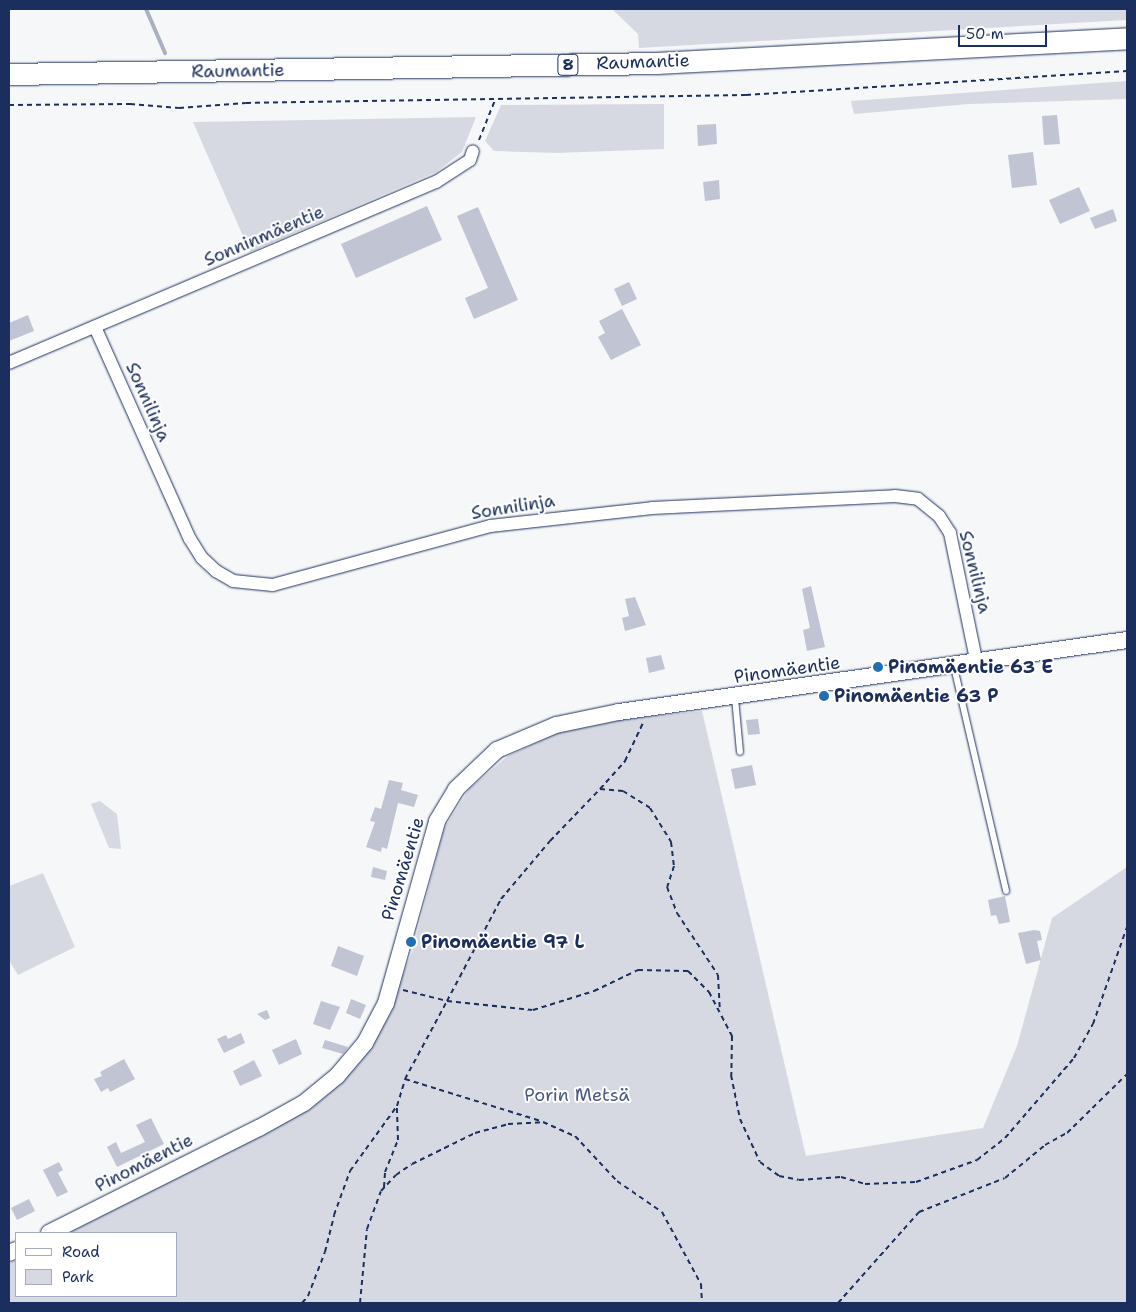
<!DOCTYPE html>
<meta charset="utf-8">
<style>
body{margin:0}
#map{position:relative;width:1136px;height:1312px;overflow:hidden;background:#f6f7f9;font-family:"Shantell Sans",sans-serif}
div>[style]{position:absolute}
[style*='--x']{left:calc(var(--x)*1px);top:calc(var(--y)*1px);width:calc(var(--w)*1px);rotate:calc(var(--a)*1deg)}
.green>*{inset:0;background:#d6d9e2}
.stream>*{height:4px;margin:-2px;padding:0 2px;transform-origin:2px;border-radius:2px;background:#a9b0c1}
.building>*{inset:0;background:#c0c4d3}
.path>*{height:2px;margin-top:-1px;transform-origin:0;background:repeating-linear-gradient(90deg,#1b2f5e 0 5px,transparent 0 9px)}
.roads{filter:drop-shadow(0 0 1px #1b2f5e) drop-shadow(0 0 1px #1b2f5e)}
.service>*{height:6px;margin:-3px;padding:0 3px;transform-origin:3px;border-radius:3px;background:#fff}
.minor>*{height:12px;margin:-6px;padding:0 6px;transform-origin:6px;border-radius:6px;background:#fff}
.tertiary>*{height:16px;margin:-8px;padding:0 8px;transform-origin:8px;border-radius:8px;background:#fff}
.trunk>*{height:21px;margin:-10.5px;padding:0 10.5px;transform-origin:10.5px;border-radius:10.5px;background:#fff}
.dots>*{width:14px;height:14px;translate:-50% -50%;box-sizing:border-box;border:2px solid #fff;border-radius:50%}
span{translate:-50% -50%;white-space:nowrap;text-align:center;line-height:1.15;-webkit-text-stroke:4px #fff;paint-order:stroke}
.shield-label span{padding:1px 4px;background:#fff;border:1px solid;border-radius:4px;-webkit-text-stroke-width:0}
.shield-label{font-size:16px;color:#1b2f5e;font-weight:700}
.street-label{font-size:18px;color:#1b2f5e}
.poi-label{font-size:18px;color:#1b2f5e;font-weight:700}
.left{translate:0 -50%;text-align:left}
.park-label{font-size:18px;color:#4a5a7f}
.frame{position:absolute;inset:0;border:10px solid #1b2f5e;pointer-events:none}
.legend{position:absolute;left:15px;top:1232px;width:162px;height:65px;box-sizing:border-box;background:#fff;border:1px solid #a4acbf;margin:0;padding:6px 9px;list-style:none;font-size:15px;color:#1b2f5e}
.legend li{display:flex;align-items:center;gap:10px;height:25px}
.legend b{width:25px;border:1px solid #a4acbf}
.scale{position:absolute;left:958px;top:25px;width:89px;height:22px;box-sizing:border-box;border:2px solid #1b2f5e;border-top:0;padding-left:6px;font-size:15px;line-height:18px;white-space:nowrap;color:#1b2f5e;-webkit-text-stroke:4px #fff;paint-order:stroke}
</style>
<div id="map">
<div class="green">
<div style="clip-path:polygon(612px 9px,1127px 9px,1127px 20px,639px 48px,638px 34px)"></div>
<div style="clip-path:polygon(1127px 81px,1127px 99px,969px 104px,854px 114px,851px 101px)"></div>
<div style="clip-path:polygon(664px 104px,664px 149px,557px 153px,494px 151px,485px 141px,501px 105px)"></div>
<div style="clip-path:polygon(476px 117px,462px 152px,436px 172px,250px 252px,193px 122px)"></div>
<div style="clip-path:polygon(702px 711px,806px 1156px,983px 1128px,1017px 1046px,1052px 918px,1127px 867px,1127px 1303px,9px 1303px,9px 1264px,16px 1260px,16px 1296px,176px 1296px,176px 1233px,68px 1233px,308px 1108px,390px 1006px,412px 952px,444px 829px,469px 789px,508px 756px,561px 731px,624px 719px)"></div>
<div style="clip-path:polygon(100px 801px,117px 814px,121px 849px,109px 848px,91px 804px)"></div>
<div style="clip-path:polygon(43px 873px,75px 947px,18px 975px,9px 960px,9px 886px)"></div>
</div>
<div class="stream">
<div style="--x:146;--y:9;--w:48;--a:66.6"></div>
</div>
<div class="building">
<div style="clip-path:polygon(1057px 115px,1060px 144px,1044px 145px,1042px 116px)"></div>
<div style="clip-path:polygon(716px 124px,717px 144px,698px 146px,697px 125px)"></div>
<div style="clip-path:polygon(1033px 152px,1037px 185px,1012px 188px,1008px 155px)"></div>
<div style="clip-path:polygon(719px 180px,720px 199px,705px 201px,703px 182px)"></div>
<div style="clip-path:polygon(1079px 187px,1090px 211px,1060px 224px,1049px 200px)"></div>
<div style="clip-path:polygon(427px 206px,442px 240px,356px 278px,341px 244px)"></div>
<div style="clip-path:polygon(478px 207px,518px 300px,474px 319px,465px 298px,488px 288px,457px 216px)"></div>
<div style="clip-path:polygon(1113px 209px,1117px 221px,1095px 229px,1090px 218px)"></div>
<div style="clip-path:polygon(629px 282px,637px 299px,622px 306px,614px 289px)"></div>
<div style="clip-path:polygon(622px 309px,641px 345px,611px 360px,598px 337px,605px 333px,599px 321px)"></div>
<div style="clip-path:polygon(28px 315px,34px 331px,9px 341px,9px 323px)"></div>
<div style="clip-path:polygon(811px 586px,825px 647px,807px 651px,803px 630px,810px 628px,802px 589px)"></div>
<div style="clip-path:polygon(635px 597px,646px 625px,625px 631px,622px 618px,629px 616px,625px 599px)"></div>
<div style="clip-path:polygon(661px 655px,665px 669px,649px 673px,646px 658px)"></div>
<div style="clip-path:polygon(758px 719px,760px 734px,748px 735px,746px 720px)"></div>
<div style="clip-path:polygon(752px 765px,756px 785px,735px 789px,731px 769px)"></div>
<div style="clip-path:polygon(389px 780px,403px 783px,401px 790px,418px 795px,414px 807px,398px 803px,387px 849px,382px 847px,381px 852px,366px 847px,375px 822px,370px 821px,375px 807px,381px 809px)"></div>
<div style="clip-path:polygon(373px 867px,387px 871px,385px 880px,371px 877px)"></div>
<div style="clip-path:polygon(1005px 896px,1010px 922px,999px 924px,996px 915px,991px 916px,988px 900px)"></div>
<div style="clip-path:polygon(1034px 930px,1040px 931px,1042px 940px,1037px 941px,1041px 960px,1026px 964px,1018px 933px)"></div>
<div style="clip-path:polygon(338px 946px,364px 956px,357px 976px,331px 966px)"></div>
<div style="clip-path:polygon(351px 999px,366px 1005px,360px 1019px,346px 1013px)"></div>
<div style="clip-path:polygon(321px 1001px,340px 1007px,330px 1030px,313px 1024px)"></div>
<div style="clip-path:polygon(267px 1010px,270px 1018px,265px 1020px,257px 1014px)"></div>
<div style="clip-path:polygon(241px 1033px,245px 1043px,224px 1053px,217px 1039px,226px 1035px,228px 1039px)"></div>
<div style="clip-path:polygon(296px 1039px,302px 1054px,279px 1065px,272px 1050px)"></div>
<div style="clip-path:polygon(325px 1040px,348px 1047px,343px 1054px,322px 1048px)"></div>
<div style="clip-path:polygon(124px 1059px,135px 1079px,110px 1092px,108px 1088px,101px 1092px,94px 1079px,102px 1076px,100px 1072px)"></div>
<div style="clip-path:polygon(254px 1060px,262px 1076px,240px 1086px,233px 1071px)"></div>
<div style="clip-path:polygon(151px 1118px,164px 1144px,117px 1167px,107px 1147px,116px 1142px,121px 1153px,145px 1142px,136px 1125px)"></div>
<div style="clip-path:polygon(59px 1162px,63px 1170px,58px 1173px,68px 1192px,57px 1197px,43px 1170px)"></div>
<div style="clip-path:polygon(29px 1199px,35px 1211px,17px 1220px,11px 1208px)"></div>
</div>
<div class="path">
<div style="--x:9;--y:105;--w:121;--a:-0.5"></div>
<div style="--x:130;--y:104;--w:49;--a:4.7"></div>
<div style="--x:179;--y:108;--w:67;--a:-4.3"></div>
<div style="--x:246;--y:103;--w:500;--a:-0.92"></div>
<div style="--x:746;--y:95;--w:382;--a:-3.6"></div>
<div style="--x:479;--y:140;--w:43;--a:-68.2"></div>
<div style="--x:600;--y:789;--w:38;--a:-48"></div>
<div style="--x:625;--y:761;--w:42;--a:-64.7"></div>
<div style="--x:403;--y:990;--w:45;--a:14"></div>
<div style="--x:447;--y:1001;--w:115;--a:-62.1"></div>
<div style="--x:501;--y:899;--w:76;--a:-49.8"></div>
<div style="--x:550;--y:841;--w:72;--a:-46.1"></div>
<div style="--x:600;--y:789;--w:23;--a:5"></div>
<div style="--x:623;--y:791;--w:32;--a:32"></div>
<div style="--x:650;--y:808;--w:40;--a:58"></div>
<div style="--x:671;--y:842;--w:24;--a:83"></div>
<div style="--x:674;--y:866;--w:22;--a:108"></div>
<div style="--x:667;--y:887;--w:28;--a:69"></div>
<div style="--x:677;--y:913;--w:74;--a:56.5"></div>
<div style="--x:718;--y:975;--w:33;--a:87"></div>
<div style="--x:405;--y:1079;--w:142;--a:17.2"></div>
<div style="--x:384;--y:1187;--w:15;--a:-86"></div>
<div style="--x:385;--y:1172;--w:35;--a:-68"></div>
<div style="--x:398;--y:1140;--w:34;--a:-92"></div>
<div style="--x:302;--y:1303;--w:9;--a:-49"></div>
<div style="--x:308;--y:1296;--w:47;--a:-68.9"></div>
<div style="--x:325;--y:1252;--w:38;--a:-76"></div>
<div style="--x:334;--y:1215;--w:47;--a:-70"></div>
<div style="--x:350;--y:1171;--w:80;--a:-54.1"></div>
<div style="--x:397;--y:1106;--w:28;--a:-73"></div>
<div style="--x:405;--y:1079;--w:89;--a:-61.7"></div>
<div style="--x:447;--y:1001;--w:86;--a:6"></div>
<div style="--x:533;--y:1010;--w:64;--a:-17.3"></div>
<div style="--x:594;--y:991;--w:49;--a:-25.5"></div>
<div style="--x:638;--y:970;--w:50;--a:1.1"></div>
<div style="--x:688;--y:971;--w:30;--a:45"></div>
<div style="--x:709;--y:992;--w:50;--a:62.4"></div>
<div style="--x:732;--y:1036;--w:39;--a:91"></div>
<div style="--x:731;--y:1075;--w:45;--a:78.4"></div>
<div style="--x:740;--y:1119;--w:47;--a:65.1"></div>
<div style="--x:760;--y:1162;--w:24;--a:36"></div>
<div style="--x:779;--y:1176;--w:20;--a:11"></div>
<div style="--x:799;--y:1180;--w:42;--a:-4.1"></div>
<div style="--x:841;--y:1177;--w:25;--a:16"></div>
<div style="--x:865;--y:1184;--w:51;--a:-2.2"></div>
<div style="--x:916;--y:1182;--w:65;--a:-19.8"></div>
<div style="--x:977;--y:1160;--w:36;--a:-38"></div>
<div style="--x:1005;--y:1138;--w:106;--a:-49.2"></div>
<div style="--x:1074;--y:1058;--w:39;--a:-61"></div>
<div style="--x:1093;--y:1024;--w:103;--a:-70.7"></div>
<div style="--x:360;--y:1303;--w:74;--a:-84.6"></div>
<div style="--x:367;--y:1229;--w:40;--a:-69.8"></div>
<div style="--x:381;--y:1191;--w:22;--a:-47"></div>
<div style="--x:396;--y:1175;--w:19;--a:-35"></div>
<div style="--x:412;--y:1164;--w:70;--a:-26.2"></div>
<div style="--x:475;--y:1133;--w:34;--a:-15"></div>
<div style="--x:508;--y:1124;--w:35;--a:-3"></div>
<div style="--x:543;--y:1122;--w:35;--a:24"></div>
<div style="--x:575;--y:1136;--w:62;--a:47"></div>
<div style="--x:617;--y:1181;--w:55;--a:34.6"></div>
<div style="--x:662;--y:1212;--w:82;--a:61.6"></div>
<div style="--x:701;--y:1284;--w:19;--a:87"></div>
<div style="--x:838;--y:1303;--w:122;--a:-48.3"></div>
<div style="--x:919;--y:1212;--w:92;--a:-21.6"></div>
<div style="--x:1005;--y:1178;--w:52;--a:-39.5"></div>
<div style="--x:1045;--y:1145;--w:25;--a:-29"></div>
<div style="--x:1067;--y:1133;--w:84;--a:-44.5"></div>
</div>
<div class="roads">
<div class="service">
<div style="--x:954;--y:667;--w:230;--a:76.9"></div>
<div style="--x:735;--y:698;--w:54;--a:84.7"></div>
</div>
<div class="minor">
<div style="--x:95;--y:327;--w:232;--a:65.9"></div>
<div style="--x:190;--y:539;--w:22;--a:58"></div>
<div style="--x:202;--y:558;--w:19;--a:43"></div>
<div style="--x:216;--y:571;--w:20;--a:30"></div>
<div style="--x:233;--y:581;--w:40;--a:5.7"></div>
<div style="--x:273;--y:585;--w:225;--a:-15.2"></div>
<div style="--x:490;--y:526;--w:163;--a:-6.3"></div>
<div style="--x:652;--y:508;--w:243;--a:-2.8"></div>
<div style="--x:895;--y:496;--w:23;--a:7"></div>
<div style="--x:918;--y:499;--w:27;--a:39"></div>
<div style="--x:939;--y:516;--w:20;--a:57"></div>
<div style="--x:950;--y:533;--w:134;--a:78.4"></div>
<div style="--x:9;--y:363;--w:464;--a:-23"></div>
<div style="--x:436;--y:182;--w:40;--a:-32.9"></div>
<div style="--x:470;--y:160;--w:9;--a:-72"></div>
</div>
<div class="tertiary">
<div style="--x:49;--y:1233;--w:235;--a:-26.6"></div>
<div style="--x:259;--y:1128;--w:51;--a:-29.1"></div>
<div style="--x:304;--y:1103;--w:43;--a:-39.3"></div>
<div style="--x:337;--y:1076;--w:43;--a:-49.7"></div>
<div style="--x:365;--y:1043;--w:45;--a:-62.3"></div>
<div style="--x:386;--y:1003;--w:189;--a:-74.3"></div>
<div style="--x:437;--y:821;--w:37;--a:-59"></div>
<div style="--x:456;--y:789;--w:57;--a:-43.6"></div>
<div style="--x:497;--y:750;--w:64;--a:-23"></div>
<div style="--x:556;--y:725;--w:64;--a:-11.7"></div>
<div style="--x:619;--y:712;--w:513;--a:-8.07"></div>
<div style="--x:9;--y:1253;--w:8;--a:-23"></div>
</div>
<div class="trunk">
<div style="--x:9;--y:74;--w:648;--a:-0.97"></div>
<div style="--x:657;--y:63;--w:471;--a:-3"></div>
</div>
</div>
<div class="dots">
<div style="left:878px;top:667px;background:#1f6fb2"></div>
<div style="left:824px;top:696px;background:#1f6fb2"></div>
<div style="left:411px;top:942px;background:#1f6fb2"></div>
</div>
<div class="shield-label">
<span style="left:568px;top:65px">8</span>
</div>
<div class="street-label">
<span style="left:643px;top:62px;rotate:-2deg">Raumantie</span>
<span style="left:238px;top:71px;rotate:-1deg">Raumantie</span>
<span style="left:264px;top:236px;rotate:-23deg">Sonninmäentie</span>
<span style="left:148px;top:402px;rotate:66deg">Sonnilinja</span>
<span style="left:513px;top:507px;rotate:-9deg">Sonnilinja</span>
<span style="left:975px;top:572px;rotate:76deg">Sonnilinja</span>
<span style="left:787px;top:670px;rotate:-8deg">Pinomäentie</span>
<span style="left:403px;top:869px;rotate:-73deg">Pinomäentie</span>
<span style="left:144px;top:1163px;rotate:-27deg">Pinomäentie</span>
</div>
<div class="poi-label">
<span class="left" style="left:888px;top:667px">Pinomäentie 63 E</span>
<span class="left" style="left:834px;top:696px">Pinomäentie 63 P</span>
<span class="left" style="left:421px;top:942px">Pinomäentie 97 L</span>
</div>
<div class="park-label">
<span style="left:577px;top:1095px">Porin Metsä</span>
</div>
<div class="frame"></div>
<ul class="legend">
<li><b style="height:6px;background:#fff"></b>Road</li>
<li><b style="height:14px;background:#d6d9e2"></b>Park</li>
</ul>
<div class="scale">50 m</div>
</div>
